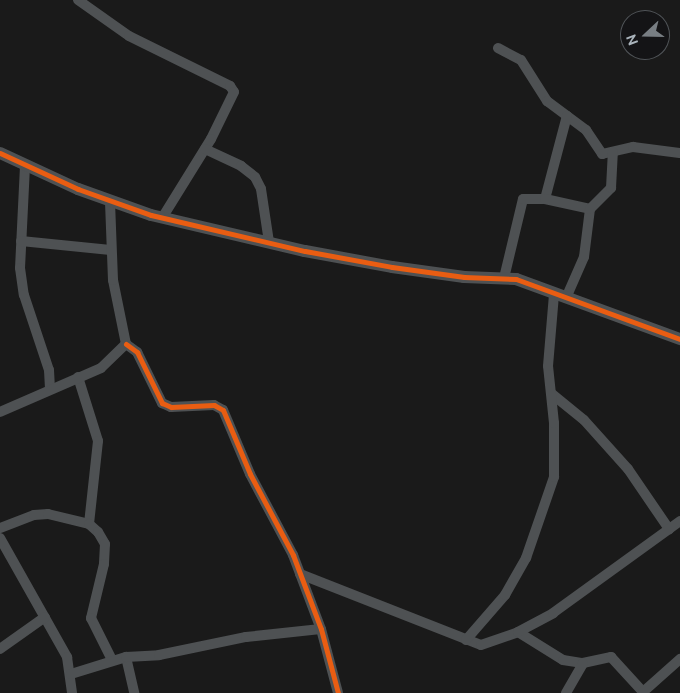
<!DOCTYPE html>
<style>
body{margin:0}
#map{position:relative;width:680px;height:693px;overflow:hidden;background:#1a1a1a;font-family:Ubuntu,sans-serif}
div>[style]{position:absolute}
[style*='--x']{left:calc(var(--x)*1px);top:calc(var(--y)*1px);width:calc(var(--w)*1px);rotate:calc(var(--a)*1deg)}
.minor>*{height:10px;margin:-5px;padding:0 5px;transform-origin:5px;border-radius:5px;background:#4e5153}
.tertiary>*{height:12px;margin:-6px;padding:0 6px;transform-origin:6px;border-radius:6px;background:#4e5153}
.cycleway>*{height:5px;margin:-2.5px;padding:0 2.5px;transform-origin:2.5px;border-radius:2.5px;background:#e95d12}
span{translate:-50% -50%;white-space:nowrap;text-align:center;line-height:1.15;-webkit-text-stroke:4px #141416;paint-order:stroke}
.north{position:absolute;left:620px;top:10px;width:50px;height:50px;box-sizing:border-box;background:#141416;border:1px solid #505458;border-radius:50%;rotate:249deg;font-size:14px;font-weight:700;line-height:20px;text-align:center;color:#aab4bc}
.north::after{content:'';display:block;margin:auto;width:18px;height:22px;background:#787e83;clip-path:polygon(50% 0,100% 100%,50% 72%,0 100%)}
</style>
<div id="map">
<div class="minor">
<div style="--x:78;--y:0;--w:62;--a:35.2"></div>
<div style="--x:129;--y:36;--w:113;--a:26.3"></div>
<div style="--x:230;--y:86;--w:7;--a:56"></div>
<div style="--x:234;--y:92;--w:52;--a:116.1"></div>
<div style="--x:211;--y:139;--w:93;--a:121.8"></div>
<div style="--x:498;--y:48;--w:26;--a:28"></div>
<div style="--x:521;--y:60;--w:49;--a:57.6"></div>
<div style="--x:547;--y:101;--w:49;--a:36.6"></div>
<div style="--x:586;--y:130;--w:29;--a:56"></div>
<div style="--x:602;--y:154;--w:32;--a:-13"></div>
<div style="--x:633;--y:147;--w:47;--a:7.3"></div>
<div style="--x:205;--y:149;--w:40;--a:25"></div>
<div style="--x:241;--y:166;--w:18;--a:38"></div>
<div style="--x:255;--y:177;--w:13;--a:63"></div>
<div style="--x:261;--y:189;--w:54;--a:81.4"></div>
<div style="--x:25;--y:166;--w:102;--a:92.8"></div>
<div style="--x:20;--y:268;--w:27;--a:82"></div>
<div style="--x:24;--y:295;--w:79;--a:71.6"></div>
<div style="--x:49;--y:370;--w:17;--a:87"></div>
<div style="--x:545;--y:199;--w:86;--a:-75.2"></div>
<div style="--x:21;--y:241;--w:90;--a:5.7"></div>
<div style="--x:504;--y:278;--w:81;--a:-76.5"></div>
<div style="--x:523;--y:199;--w:22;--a:0"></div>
<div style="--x:545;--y:199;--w:46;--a:12.5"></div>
<div style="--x:566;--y:298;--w:45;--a:-66.3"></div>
<div style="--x:584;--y:257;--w:48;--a:-82.9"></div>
<div style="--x:590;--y:209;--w:30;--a:-45"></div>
<div style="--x:611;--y:188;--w:36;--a:-87"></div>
<div style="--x:126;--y:344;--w:14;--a:36"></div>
<div style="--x:137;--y:352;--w:57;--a:63.9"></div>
<div style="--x:162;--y:403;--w:10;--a:24"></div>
<div style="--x:171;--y:407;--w:43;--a:-2.7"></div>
<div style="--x:214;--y:405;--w:10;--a:29"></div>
<div style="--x:223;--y:410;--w:69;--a:67.1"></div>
<div style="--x:250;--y:474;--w:92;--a:62"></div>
<div style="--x:293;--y:555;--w:79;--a:69.3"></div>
<div style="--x:321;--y:629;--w:66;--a:75.1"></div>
<div style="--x:78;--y:377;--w:67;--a:72.6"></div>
<div style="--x:98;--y:441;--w:83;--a:96.2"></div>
<div style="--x:552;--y:394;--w:41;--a:39.1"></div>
<div style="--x:584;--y:420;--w:66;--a:48.1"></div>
<div style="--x:628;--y:469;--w:73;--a:55.7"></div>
<div style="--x:0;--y:412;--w:110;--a:-23.5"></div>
<div style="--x:101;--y:368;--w:35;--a:-44"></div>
<div style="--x:126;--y:344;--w:65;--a:-101.5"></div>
<div style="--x:113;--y:280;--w:79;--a:-92.2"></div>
<div style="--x:0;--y:528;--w:36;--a:-21"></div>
<div style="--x:34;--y:515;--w:14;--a:-4"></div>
<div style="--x:48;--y:514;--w:42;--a:13.7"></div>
<div style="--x:89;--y:524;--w:12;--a:42"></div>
<div style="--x:98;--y:532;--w:14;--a:60"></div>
<div style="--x:105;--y:544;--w:20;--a:93"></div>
<div style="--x:104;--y:564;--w:56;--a:103.5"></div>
<div style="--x:91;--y:618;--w:47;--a:63.4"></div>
<div style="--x:0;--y:538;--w:137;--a:60.6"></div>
<div style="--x:67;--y:657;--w:36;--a:82"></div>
<div style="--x:300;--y:574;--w:194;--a:21.4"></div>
<div style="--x:481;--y:645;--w:39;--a:-19"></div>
<div style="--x:518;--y:632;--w:53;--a:31.9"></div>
<div style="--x:563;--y:660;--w:20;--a:9"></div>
<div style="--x:583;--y:663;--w:29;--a:-12"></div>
<div style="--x:611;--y:657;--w:49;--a:47.5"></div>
<div style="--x:518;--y:632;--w:40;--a:-28"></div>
<div style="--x:553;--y:613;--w:157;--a:-35.9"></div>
<div style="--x:466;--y:640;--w:60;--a:-49.1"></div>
<div style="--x:505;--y:595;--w:43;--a:-60.4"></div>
<div style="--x:526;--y:558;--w:86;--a:-70.9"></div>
<div style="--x:554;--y:477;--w:54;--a:-90"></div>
<div style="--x:554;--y:423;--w:57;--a:-96"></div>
<div style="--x:548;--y:366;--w:72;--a:-85.2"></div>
<div style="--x:0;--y:649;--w:55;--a:-35.4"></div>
<div style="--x:126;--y:657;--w:37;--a:77"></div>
<div style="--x:71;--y:674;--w:58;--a:-17.2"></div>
<div style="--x:126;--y:657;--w:33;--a:-3"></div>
<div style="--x:159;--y:655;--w:89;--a:-11.7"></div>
<div style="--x:246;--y:637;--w:75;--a:-6.1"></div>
<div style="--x:643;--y:692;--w:50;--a:-41.7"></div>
<div style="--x:566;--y:693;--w:34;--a:-60"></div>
</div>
<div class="tertiary">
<div style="--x:0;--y:153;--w:86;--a:24.8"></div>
<div style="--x:78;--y:189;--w:77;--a:19.6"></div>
<div style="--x:151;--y:215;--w:158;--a:13.2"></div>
<div style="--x:305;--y:251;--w:88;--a:10.4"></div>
<div style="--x:392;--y:267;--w:73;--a:7.9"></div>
<div style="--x:464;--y:277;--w:52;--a:2.2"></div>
<div style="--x:516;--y:279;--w:175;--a:20.1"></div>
</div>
<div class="cycleway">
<div style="--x:0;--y:153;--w:86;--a:24.8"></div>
<div style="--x:78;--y:189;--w:77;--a:19.6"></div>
<div style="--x:151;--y:215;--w:158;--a:13.2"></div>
<div style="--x:305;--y:251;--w:88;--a:10.4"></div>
<div style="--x:392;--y:267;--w:73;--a:7.9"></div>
<div style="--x:464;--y:277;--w:52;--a:2.2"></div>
<div style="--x:516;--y:279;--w:175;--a:20.1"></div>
<div style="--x:126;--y:344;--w:14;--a:36"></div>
<div style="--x:137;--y:352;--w:57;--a:63.9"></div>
<div style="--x:162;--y:403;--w:10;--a:24"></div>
<div style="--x:171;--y:407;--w:43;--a:-2.7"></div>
<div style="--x:214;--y:405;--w:10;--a:29"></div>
<div style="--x:223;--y:410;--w:69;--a:67.1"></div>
<div style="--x:250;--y:474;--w:92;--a:62"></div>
<div style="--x:293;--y:555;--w:79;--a:69.3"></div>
<div style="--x:321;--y:629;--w:66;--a:75.1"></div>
</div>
<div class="north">N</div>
</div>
